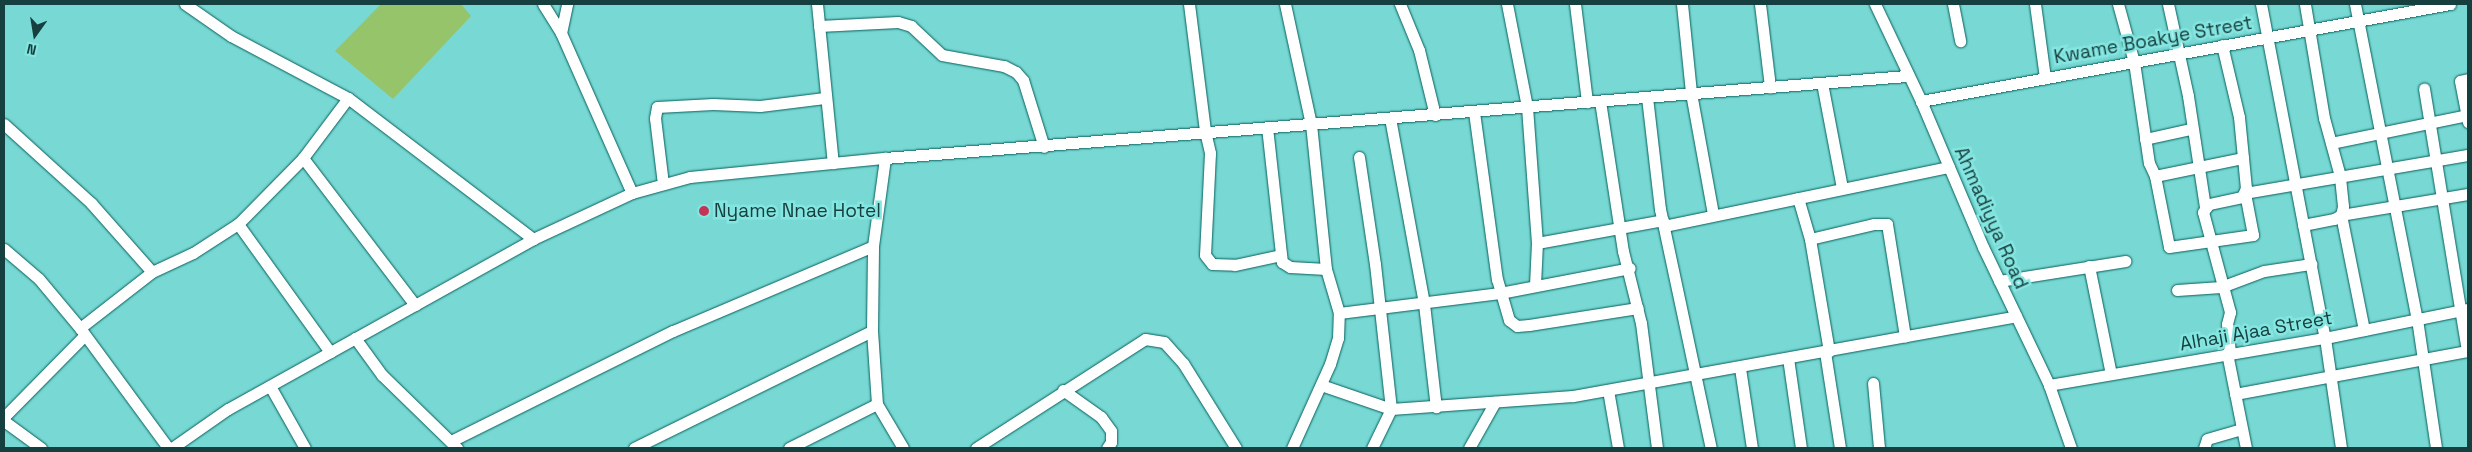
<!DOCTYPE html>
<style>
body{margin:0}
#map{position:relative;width:2472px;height:452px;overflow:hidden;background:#78d9d4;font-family:"Space Grotesk",sans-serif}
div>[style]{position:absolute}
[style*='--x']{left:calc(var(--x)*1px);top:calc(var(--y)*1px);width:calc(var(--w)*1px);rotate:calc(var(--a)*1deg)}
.green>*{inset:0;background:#95c46b}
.roads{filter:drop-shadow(0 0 1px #07605d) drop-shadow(0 0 1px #07605d)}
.minor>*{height:11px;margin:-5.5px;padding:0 5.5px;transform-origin:5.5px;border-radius:5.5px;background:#fff}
.dots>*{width:14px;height:14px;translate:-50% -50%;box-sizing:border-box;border:2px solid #85e6e1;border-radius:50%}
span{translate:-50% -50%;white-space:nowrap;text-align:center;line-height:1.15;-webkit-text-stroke:5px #85e6e1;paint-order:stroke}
.street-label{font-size:19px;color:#16403f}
.poi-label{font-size:19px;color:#16403f}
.left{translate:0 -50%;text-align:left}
.frame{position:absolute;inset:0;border:5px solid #16403f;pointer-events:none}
.north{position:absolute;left:10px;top:10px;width:50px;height:50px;-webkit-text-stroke:4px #85e6e1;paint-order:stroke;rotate:193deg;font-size:14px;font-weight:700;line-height:20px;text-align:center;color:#16403f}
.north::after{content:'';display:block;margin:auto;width:18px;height:22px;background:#16403f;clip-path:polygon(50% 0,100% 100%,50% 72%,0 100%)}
</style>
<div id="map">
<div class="green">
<div style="clip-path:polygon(381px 4px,461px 4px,471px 16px,393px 99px,335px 51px)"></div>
</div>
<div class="roads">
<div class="minor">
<div style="--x:185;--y:4;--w:56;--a:34.8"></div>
<div style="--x:231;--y:36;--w:132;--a:27.9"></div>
<div style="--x:348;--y:98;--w:233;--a:37.3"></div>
<div style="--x:543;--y:4;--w:34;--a:58"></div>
<div style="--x:561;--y:33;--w:175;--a:66.1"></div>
<div style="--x:817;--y:4;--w:160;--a:84.3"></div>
<div style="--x:1189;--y:4;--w:128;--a:82.8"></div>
<div style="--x:1205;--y:131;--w:23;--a:77"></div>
<div style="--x:1210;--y:153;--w:102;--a:92.8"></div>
<div style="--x:1205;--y:255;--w:11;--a:52"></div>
<div style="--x:1212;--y:264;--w:23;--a:2"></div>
<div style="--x:1235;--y:265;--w:47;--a:-12.3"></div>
<div style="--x:1285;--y:4;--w:123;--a:77.8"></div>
<div style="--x:1311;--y:124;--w:146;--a:84.1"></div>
<div style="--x:1326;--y:269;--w:46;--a:73.5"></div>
<div style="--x:1400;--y:4;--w:50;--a:67.6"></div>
<div style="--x:1419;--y:50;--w:67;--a:76.2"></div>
<div style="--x:1507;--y:4;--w:105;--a:79"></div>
<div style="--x:1527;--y:107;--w:136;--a:85.8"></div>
<div style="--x:1575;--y:4;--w:99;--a:83"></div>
<div style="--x:1682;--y:4;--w:89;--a:84.2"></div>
<div style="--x:1691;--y:93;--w:123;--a:79.7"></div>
<div style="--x:1760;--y:4;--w:84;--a:83.1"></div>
<div style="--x:1875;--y:4;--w:107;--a:64.6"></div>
<div style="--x:1921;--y:101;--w:159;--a:67"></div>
<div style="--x:1983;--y:247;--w:153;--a:64.4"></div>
<div style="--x:2049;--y:385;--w:67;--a:70.8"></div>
<div style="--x:1953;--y:4;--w:38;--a:79"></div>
<div style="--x:2035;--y:4;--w:75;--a:82.3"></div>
<div style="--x:2118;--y:4;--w:60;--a:74.6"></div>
<div style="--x:2134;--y:62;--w:102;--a:81.6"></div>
<div style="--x:2149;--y:163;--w:14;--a:65"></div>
<div style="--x:2155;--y:176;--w:72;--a:78.8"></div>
<div style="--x:2169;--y:247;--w:85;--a:-8.1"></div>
<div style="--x:2253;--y:235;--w:43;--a:-100.8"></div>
<div style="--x:2245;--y:193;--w:226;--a:-9.7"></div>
<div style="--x:2168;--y:4;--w:94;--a:77.7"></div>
<div style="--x:2188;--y:96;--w:112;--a:81.3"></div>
<div style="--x:2261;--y:4;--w:340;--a:79.2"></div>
<div style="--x:2325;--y:338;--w:111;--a:81.7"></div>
<div style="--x:2355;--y:4;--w:321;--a:78.9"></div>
<div style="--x:2417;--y:319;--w:130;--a:81.6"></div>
<div style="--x:819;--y:26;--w:79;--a:-2.9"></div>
<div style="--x:898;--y:22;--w:14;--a:17"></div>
<div style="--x:911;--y:26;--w:42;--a:43.1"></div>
<div style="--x:942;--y:55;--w:63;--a:10.1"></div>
<div style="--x:1004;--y:66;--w:13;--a:27"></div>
<div style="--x:1016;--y:72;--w:11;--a:49"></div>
<div style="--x:1023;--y:80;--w:70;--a:72.6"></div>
<div style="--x:561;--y:33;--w:30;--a:-78"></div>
<div style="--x:2222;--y:45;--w:74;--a:76.7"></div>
<div style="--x:2239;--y:117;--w:71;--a:84.4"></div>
<div style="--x:2246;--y:188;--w:10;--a:114"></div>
<div style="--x:2242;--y:197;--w:34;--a:168"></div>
<div style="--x:2209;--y:204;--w:10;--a:127"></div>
<div style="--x:2203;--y:212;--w:104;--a:74.9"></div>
<div style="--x:2230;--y:312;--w:12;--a:104"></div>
<div style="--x:2227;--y:324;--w:29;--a:84"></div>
<div style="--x:2468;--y:79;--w:8;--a:166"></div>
<div style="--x:2460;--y:81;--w:42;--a:79"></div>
<div style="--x:1822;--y:83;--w:107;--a:79.2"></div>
<div style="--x:1647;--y:97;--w:113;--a:83.4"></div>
<div style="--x:1660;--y:209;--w:244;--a:78"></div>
<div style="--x:348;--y:98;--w:75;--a:126.9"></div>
<div style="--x:303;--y:158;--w:185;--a:52.7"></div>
<div style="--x:1600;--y:101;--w:152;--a:81.3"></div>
<div style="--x:1623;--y:251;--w:74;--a:76"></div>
<div style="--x:1641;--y:323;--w:126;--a:82.7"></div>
<div style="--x:1921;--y:101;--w:538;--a:-10.39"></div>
<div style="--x:1474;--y:112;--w:169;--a:82.2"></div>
<div style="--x:1497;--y:279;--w:43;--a:73.7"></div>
<div style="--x:1509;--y:320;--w:10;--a:37"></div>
<div style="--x:1517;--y:326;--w:12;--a:-5"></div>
<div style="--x:1529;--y:325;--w:110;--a:-8.9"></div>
<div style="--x:1390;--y:118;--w:189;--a:79.6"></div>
<div style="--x:1424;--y:304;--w:104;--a:83.4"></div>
<div style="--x:4;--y:124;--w:118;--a:42.2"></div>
<div style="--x:91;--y:203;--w:92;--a:48.5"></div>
<div style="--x:1267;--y:127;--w:136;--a:83.7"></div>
<div style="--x:1282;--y:262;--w:9;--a:32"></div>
<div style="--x:1290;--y:267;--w:36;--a:3"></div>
<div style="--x:2145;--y:139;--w:47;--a:-12.3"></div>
<div style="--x:2331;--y:143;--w:140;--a:-11.6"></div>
<div style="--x:1359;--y:157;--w:108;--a:81.5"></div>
<div style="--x:1375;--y:264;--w:146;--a:83.7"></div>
<div style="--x:1391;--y:409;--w:43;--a:116"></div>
<div style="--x:2155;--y:176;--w:90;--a:-11.6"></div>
<div style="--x:663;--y:184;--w:66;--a:-96.9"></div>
<div style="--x:655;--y:118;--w:11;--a:-80"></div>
<div style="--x:657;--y:107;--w:56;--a:-3.1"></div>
<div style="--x:713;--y:104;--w:47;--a:2.4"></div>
<div style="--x:760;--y:106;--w:65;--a:-7"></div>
<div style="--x:1798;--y:198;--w:43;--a:73.7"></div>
<div style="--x:1810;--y:239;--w:114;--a:80.4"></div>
<div style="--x:238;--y:224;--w:158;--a:54.3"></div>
<div style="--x:2303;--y:225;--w:32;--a:-11"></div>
<div style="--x:2334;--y:219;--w:8;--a:-30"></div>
<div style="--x:2341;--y:215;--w:9;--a:-77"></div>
<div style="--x:2343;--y:206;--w:30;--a:-96"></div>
<div style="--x:2340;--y:176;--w:60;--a:-105.4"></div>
<div style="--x:2324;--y:118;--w:116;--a:-99.5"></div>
<div style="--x:1664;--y:226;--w:291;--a:-11.7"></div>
<div style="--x:1810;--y:239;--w:66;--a:-13.2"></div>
<div style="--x:1874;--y:224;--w:13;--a:0"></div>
<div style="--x:1887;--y:224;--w:114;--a:80.9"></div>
<div style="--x:4;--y:249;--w:46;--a:40.6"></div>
<div style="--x:39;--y:279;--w:64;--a:50.1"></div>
<div style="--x:80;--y:328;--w:149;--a:53.7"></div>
<div style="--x:2089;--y:266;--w:110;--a:78.5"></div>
<div style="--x:1999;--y:281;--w:128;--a:-9"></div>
<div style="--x:1535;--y:285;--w:42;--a:-87.3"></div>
<div style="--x:1537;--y:243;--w:128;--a:-10.3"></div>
<div style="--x:2177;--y:290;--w:44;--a:-3.9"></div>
<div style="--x:2221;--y:287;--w:46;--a:-20.4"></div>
<div style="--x:2264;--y:271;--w:48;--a:-8.5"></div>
<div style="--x:80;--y:328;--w:91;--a:-37.9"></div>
<div style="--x:152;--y:272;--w:45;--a:-24.9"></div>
<div style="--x:193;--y:253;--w:54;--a:-32.8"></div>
<div style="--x:238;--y:224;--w:93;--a:-45.4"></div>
<div style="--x:2364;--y:330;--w:117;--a:-101.3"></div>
<div style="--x:2341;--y:215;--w:129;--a:-9.4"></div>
<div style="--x:355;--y:338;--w:46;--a:53.9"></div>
<div style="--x:382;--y:375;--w:105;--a:44.2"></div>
<div style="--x:1825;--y:352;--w:97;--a:81.1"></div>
<div style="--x:2227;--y:353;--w:97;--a:78.7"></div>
<div style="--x:1788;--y:358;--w:91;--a:81.8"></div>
<div style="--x:1740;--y:368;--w:81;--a:81.5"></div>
<div style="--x:1873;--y:383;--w:65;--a:84.7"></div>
<div style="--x:1321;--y:385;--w:74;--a:18.9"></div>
<div style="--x:1391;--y:409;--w:182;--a:-4.1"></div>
<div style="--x:1573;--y:396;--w:450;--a:-10.2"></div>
<div style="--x:2049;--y:385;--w:280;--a:-9.7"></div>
<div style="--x:2325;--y:338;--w:146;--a:-11.5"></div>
<div style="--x:270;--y:386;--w:71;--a:60.6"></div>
<div style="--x:1063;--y:390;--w:47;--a:35.4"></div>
<div style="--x:1101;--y:417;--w:17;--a:54"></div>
<div style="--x:1111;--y:431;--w:11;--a:90"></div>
<div style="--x:1111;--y:442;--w:7;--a:124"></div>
<div style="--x:1608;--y:390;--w:59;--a:80.2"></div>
<div style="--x:2235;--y:394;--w:236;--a:-10.5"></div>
<div style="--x:2467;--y:351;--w:266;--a:-99.3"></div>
<div style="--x:877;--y:404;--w:73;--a:-93.9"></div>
<div style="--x:872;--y:331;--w:85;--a:-89.3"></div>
<div style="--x:873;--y:246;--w:89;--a:-82.2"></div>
<div style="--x:4;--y:417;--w:115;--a:-45.4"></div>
<div style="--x:4;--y:421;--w:46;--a:36.1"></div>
<div style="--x:451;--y:441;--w:248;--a:-26.4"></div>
<div style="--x:673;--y:331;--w:217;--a:-23"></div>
<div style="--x:172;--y:448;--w:68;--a:-34.9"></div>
<div style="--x:228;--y:409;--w:349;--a:-29.1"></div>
<div style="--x:533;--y:239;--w:109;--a:-24.9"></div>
<div style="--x:632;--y:193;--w:60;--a:-15.4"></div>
<div style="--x:690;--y:177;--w:196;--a:-5.6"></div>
<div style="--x:885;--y:158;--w:1025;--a:-4.59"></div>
<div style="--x:634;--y:448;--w:265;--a:-26.2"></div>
<div style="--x:789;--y:448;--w:98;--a:-26.6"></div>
<div style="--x:877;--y:404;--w:51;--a:59.4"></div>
<div style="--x:976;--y:448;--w:201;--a:-32.8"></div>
<div style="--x:1145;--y:339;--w:19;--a:9"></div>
<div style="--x:1164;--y:342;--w:28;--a:48"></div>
<div style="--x:1183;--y:363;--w:100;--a:58.1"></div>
<div style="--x:1292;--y:448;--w:92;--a:-65.7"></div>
<div style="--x:1330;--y:364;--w:27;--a:-73"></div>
<div style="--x:1338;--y:338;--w:25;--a:-88"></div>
<div style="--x:1339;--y:313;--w:162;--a:-7.1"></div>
<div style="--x:1500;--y:293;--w:132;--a:-10.9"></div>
<div style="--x:1469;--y:448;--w:53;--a:-60.5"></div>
<div style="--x:2204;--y:448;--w:9;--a:-72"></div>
<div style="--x:2207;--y:439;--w:36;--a:-16"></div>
</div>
</div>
<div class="dots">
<div style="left:704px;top:211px;background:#c43457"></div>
</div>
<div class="street-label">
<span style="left:2153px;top:40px;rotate:-10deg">Kwame Boakye Street</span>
<span style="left:1991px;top:218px;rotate:66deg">Ahmadiyya Road</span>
<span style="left:2256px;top:331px;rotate:-10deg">Alhaji Ajaa Street</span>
</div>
<div class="poi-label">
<span class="left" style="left:714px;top:211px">Nyame Nnae Hotel</span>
</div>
<div class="frame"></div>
<div class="north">N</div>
</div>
